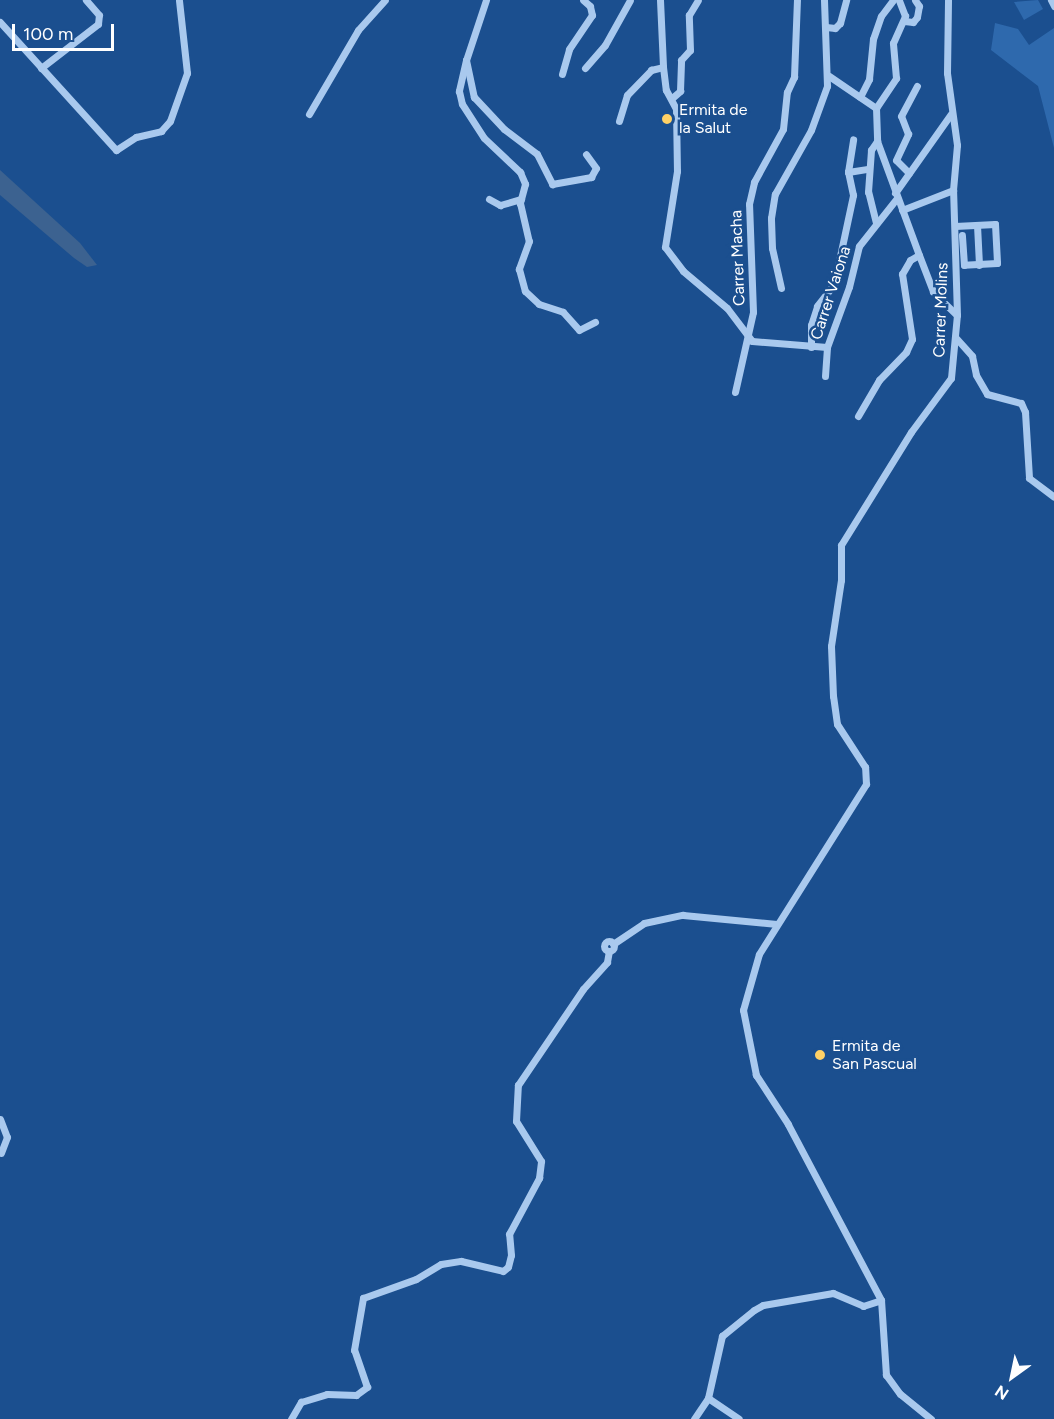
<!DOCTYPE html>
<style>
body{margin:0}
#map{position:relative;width:1054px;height:1419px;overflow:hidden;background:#1b4f8f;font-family:Figtree,sans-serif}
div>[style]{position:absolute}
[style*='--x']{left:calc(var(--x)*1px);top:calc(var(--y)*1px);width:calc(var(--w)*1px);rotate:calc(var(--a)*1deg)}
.green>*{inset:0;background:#2e69ad}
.water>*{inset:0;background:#3c6290}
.minor>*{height:7px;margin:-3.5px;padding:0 3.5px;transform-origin:3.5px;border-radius:3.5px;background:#a9c9ee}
.minor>.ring{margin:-3.5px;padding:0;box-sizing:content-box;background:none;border:7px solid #a9c9ee;border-radius:50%}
.dots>*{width:16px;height:16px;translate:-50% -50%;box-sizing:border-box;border:3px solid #1b4f8f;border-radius:50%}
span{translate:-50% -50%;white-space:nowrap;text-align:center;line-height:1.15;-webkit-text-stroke:5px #1b4f8f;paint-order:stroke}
.poi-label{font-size:16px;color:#fff}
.left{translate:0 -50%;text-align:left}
.street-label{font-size:16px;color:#fff}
.north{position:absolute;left:982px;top:1347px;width:60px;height:60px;-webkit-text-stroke:4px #1b4f8f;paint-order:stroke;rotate:213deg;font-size:16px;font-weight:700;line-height:24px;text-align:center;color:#fff}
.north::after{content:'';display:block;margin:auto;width:21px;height:27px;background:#fff;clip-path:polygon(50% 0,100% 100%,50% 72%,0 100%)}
.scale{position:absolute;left:12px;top:24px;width:102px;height:27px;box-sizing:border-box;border:3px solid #fff;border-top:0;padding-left:8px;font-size:18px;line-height:21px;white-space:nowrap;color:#fff;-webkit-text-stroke:4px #1b4f8f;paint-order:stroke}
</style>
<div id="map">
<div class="green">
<div style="clip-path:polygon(1038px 0,1043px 9px,1024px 20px,1014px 2px)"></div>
<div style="clip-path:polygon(995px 23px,1018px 29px,1029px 45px,1054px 28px,1054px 148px,1038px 86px,991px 50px)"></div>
</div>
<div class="water">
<div style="clip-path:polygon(0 170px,80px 243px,97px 265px,87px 267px,74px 258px,0 195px)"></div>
</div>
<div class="minor">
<div style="--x:486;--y:0;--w:63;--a:108.4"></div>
<div style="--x:466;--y:60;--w:38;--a:78"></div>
<div style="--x:474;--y:97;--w:44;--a:46.8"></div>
<div style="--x:504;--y:129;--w:41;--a:37.1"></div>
<div style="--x:537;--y:154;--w:34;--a:63"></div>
<div style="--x:552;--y:184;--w:40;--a:-10"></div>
<div style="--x:591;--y:177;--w:10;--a:-61"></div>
<div style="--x:596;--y:168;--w:17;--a:-126"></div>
<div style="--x:660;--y:0;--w:67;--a:87.4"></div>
<div style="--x:663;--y:67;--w:23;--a:83"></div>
<div style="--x:666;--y:90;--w:21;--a:62"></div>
<div style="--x:676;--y:109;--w:62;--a:89.1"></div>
<div style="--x:677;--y:171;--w:77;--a:99"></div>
<div style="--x:665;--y:247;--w:30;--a:53"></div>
<div style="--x:683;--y:271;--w:57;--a:40.1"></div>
<div style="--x:727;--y:308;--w:41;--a:52.9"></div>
<div style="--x:752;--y:341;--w:75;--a:4.6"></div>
<div style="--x:1051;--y:0;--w:7;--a:63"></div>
<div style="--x:904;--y:21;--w:9;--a:6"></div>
<div style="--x:913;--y:22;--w:6;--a:-51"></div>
<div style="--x:917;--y:17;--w:11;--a:-80"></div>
<div style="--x:919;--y:6;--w:7;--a:-124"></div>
<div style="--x:0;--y:22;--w:173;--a:47.8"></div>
<div style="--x:116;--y:150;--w:24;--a:-33"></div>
<div style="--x:136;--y:137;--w:26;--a:-13"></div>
<div style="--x:161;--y:131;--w:13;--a:-48"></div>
<div style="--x:170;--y:121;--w:51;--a:-70.5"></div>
<div style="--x:187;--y:73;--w:73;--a:-96.3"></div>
<div style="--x:826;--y:27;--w:9;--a:6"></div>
<div style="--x:835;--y:28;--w:7;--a:-45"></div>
<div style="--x:840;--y:23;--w:24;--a:-75"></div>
<div style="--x:466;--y:60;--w:32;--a:103"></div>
<div style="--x:459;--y:91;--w:13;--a:77"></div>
<div style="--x:462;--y:104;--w:40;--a:57.1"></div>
<div style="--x:484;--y:138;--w:50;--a:43.4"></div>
<div style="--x:520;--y:172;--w:13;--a:67"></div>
<div style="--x:525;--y:184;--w:20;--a:105"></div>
<div style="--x:520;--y:203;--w:39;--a:77"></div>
<div style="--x:529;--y:241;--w:30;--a:110"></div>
<div style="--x:519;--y:269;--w:23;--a:75"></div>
<div style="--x:525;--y:291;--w:19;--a:43"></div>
<div style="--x:539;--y:304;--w:25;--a:18"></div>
<div style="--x:563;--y:312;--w:24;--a:48"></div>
<div style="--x:579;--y:330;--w:18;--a:-27"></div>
<div style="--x:41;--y:68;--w:72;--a:-37.7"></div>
<div style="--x:98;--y:24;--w:9;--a:-84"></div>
<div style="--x:99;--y:15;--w:20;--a:-131"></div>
<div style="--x:585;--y:68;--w:30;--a:-49"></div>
<div style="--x:605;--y:45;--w:51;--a:-60.9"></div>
<div style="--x:562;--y:74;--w:26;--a:-74"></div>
<div style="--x:569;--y:49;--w:41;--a:-55.9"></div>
<div style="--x:592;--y:15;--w:9;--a:-103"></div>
<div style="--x:590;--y:6;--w:9;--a:-139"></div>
<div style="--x:829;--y:76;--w:57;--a:34.2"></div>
<div style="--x:876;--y:108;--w:33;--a:88"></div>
<div style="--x:877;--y:141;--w:121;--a:69.8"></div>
<div style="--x:919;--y:255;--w:40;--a:69"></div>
<div style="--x:933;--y:292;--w:33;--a:44"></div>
<div style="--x:860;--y:97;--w:20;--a:-63"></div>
<div style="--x:869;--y:79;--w:40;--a:-84.3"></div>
<div style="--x:873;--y:39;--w:24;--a:-71"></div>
<div style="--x:881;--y:16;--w:20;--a:-53"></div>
<div style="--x:672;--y:98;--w:11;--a:-41"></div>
<div style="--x:680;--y:91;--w:31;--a:-88"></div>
<div style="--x:681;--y:60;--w:13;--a:-48"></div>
<div style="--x:690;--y:50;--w:35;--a:-92"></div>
<div style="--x:689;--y:15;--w:17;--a:-59"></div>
<div style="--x:876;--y:108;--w:36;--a:-56"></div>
<div style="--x:896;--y:78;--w:35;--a:-95"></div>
<div style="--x:893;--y:43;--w:30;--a:-66"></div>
<div style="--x:905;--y:16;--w:17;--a:-111"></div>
<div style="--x:309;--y:114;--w:97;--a:-59.7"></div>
<div style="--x:358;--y:30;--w:40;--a:-48"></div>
<div style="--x:619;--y:121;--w:27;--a:-73"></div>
<div style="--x:627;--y:95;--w:35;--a:-46"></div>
<div style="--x:651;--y:70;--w:12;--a:-14"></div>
<div style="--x:848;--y:172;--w:20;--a:-9"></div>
<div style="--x:909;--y:173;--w:18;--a:-135"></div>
<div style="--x:896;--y:160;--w:29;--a:-65"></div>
<div style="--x:908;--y:134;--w:19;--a:-111"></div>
<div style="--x:901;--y:116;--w:34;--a:-62"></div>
<div style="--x:895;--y:193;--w:97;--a:-54.7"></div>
<div style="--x:489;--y:199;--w:13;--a:29"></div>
<div style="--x:500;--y:205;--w:22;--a:-16"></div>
<div style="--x:902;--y:210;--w:55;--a:-21.4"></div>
<div style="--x:876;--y:223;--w:32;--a:-104"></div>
<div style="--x:868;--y:192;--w:42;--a:-85.9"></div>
<div style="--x:871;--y:150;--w:11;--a:-56"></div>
<div style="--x:977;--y:225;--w:40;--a:87.1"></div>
<div style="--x:955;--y:226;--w:40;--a:-2.9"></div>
<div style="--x:995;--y:224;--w:39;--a:87"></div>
<div style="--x:997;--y:263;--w:33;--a:177"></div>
<div style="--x:964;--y:265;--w:30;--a:-94"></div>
<div style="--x:781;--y:288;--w:41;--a:-102.7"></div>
<div style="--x:772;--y:248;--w:30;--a:-92"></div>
<div style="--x:771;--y:218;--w:24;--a:-81"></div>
<div style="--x:775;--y:194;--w:73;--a:-60.6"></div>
<div style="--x:811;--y:130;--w:47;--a:-70"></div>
<div style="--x:827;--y:86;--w:86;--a:-92"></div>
<div style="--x:956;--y:338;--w:24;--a:48"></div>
<div style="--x:972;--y:356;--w:19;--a:78"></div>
<div style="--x:976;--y:375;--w:22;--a:60"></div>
<div style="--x:987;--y:394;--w:35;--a:15"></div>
<div style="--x:1021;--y:403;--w:10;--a:66"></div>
<div style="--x:1025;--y:412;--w:66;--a:86.5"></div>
<div style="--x:1029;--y:478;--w:31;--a:37"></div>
<div style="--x:811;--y:347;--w:22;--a:-90"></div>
<div style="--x:811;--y:325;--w:20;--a:-72"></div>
<div style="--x:817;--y:306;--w:28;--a:-52"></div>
<div style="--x:834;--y:284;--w:91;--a:-77.9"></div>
<div style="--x:853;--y:195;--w:24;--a:-102"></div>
<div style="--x:848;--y:172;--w:33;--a:-81"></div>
<div style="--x:825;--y:376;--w:29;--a:-86"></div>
<div style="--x:827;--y:347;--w:64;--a:-69.9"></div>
<div style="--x:849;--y:287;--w:42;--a:-76.3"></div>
<div style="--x:859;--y:246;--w:61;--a:-51.6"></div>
<div style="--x:735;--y:392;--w:82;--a:-77.3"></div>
<div style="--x:753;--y:312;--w:108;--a:-92.1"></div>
<div style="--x:749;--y:204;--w:23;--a:-77"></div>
<div style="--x:754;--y:182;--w:60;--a:-61.3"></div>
<div style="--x:783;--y:129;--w:37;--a:-84"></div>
<div style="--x:787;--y:92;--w:17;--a:-65"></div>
<div style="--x:794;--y:77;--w:77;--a:-87.8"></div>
<div style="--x:858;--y:416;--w:42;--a:-59.7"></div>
<div style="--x:879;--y:380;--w:39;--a:-46"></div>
<div style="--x:906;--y:352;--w:14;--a:-65"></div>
<div style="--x:912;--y:339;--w:66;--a:-98.7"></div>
<div style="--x:902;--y:274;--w:16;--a:-60"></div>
<div style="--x:910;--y:260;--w:10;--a:-29"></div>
<div class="ring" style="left:604px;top:941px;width:3px;height:3px"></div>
<div style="--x:613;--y:944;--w:37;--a:-34"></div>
<div style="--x:644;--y:923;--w:40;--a:-12"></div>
<div style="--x:683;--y:915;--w:94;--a:5.5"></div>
<div style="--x:0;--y:1119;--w:19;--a:69"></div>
<div style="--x:7;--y:1137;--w:17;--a:111"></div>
<div style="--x:708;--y:1398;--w:37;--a:34"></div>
<div style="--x:291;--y:1419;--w:20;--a:-60"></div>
<div style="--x:301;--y:1402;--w:27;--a:-17"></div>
<div style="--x:327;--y:1394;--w:29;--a:2"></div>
<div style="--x:356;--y:1395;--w:14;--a:-36"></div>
<div style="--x:367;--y:1387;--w:39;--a:-109"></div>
<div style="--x:354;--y:1350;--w:53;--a:-80.2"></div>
<div style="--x:363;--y:1298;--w:56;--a:-19.7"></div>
<div style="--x:416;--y:1279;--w:29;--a:-31"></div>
<div style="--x:441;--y:1264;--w:20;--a:-9"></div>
<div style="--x:461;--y:1261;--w:43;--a:13.4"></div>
<div style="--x:503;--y:1271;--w:6;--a:-39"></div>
<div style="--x:508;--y:1267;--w:12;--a:-76"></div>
<div style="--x:511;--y:1255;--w:21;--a:-95"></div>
<div style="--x:509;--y:1234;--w:64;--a:-61.8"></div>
<div style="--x:539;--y:1178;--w:17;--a:-83"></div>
<div style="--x:541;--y:1161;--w:47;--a:-122"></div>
<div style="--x:516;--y:1121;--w:36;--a:-87"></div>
<div style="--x:518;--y:1085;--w:116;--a:-55.9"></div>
<div style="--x:583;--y:989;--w:36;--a:-48"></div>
<div style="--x:607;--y:962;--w:11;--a:-80"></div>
<div style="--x:694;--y:1419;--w:25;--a:-56"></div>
<div style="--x:708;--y:1398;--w:64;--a:-77.3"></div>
<div style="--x:722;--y:1336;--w:41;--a:-39.1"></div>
<div style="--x:754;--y:1310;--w:10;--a:-29"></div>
<div style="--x:763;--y:1305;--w:71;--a:-9.7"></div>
<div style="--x:833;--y:1293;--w:33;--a:23"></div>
<div style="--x:863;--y:1306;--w:19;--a:-18"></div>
<div style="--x:931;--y:1419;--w:40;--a:-141"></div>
<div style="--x:900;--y:1394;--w:24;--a:-126"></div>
<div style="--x:886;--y:1375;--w:75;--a:-93.8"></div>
<div style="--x:881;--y:1300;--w:199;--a:-117.9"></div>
<div style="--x:788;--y:1124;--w:59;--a:-123.1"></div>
<div style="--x:756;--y:1075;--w:66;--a:-101.3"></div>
<div style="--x:743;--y:1010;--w:58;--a:-74.1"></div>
<div style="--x:759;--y:954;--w:201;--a:-57.8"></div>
<div style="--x:866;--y:784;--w:17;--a:-93"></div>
<div style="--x:865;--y:767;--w:51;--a:-123.1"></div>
<div style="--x:837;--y:724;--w:28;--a:-98"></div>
<div style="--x:833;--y:696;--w:50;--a:-92.3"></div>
<div style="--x:831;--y:646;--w:67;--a:-81.4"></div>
<div style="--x:841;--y:580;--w:35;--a:-90"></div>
<div style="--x:841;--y:545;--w:133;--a:-58.2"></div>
<div style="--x:911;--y:432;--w:67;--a:-53.5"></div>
<div style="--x:951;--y:378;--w:63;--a:-84.6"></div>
<div style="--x:957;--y:315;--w:125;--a:-91.8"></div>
<div style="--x:953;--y:190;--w:45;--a:-84.9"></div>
<div style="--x:957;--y:145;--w:73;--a:-97.9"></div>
<div style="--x:947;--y:73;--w:73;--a:-89.2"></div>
</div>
<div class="dots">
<div style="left:667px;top:119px;background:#ffd166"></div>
<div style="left:820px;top:1055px;background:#ffd166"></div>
</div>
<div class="poi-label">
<span class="left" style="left:679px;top:119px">Ermita de<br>la Salut</span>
<span class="left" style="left:832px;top:1055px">Ermita de<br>San Pascual</span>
</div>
<div class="street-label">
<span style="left:738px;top:258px;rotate:-92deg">Carrer Macha</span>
<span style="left:831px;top:293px;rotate:-72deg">Carrer Vaiona</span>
<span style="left:941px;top:310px;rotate:-88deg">Carrer Molins</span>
</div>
<div class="north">N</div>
<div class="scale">100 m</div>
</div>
